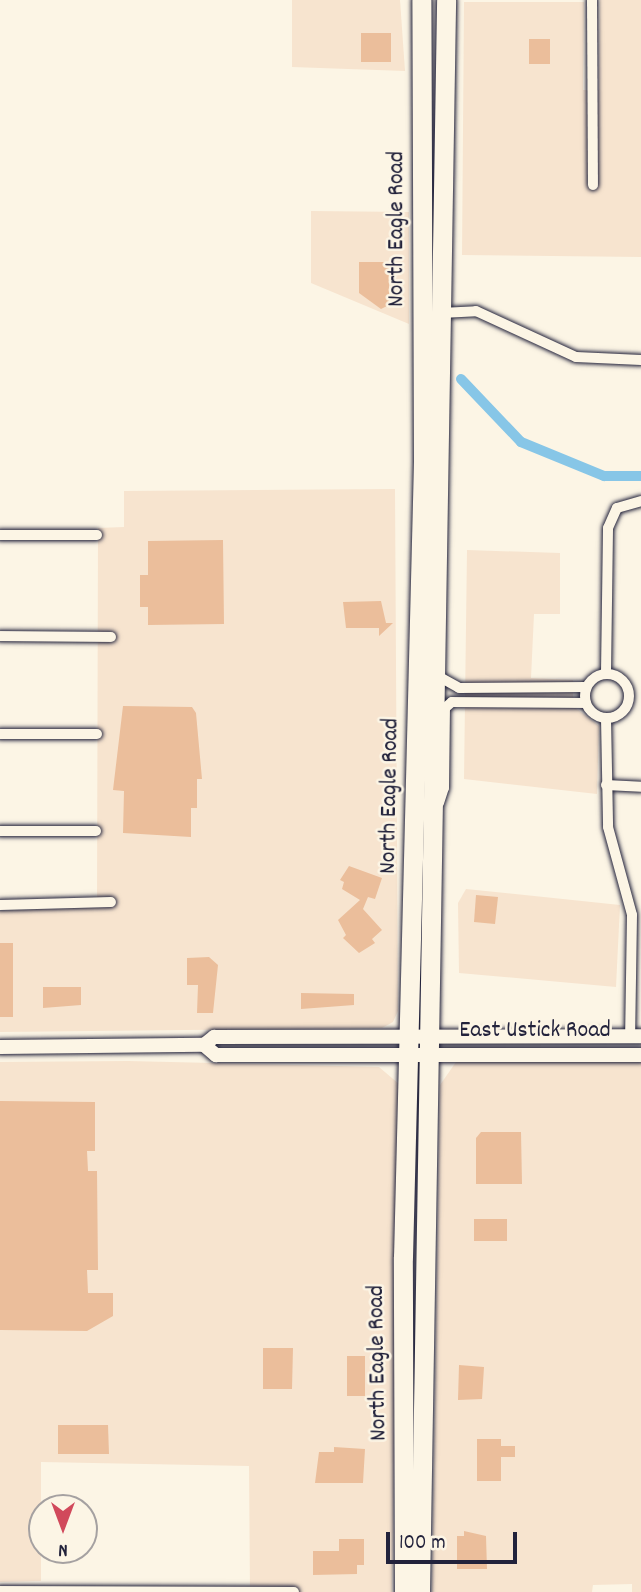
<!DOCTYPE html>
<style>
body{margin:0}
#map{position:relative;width:641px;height:1592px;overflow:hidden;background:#fcf5e5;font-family:Dekko,sans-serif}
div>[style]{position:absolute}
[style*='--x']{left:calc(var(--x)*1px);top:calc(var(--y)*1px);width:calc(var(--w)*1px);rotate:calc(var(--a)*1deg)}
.built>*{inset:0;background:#f7e4cf}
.canal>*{height:10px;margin:-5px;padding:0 5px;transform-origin:5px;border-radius:5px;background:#87c6e7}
.building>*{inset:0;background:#ebbe9b}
.roads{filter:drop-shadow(0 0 2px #22223b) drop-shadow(0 0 2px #22223b)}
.street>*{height:10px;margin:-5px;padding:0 5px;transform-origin:5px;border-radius:5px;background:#fcf5e5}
.street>.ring{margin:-5px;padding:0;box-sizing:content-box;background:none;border:10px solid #fcf5e5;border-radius:50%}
.secondary>*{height:14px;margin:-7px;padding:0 7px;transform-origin:7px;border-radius:7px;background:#fcf5e5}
.highway>*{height:19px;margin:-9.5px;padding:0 9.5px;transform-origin:9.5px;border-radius:9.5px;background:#fcf5e5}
span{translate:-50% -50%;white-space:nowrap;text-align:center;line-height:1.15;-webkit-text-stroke:5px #fcf5e5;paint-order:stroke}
.street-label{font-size:24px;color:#22223b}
.north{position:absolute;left:28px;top:1494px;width:70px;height:70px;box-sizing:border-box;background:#fcf5e5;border:2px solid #a5a1a1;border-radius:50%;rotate:180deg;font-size:19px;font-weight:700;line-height:28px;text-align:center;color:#22223b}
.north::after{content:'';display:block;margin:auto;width:24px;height:32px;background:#d1495b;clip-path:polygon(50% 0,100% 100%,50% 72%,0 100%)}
.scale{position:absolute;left:386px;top:1532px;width:131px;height:32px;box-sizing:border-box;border:4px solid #22223b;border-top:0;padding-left:9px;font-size:21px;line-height:24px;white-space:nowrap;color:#22223b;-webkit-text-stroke:5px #fcf5e5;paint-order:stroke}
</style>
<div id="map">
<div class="built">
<div style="clip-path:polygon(292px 0,400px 0,405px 71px,292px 67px)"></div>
<div style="clip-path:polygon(600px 0,641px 0,641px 257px,462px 255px,464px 2px,584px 2px,583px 90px,599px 90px)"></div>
<div style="clip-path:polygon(311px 211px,409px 212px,409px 324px,311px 283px)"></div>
<div style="clip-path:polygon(395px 489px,398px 1011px,393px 1022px,382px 1028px,0 1032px,0 911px,97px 906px,98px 528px,124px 527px,124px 491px)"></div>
<div style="clip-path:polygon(467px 550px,560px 553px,560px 614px,534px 614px,531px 678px,573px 680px,573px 706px,599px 726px,597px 794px,464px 779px)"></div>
<div style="clip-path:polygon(466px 889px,620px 905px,616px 987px,459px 973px,458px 903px)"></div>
<div style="clip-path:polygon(641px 1060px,641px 1592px,632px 1592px,632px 1584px,593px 1585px,592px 1592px,432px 1592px,440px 1085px,456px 1062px)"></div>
<div style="clip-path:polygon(128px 1061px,379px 1067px,399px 1084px,392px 1592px,250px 1592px,249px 1466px,41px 1462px,41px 1581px,0 1582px,0 1062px)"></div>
</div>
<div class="canal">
<div style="--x:461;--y:379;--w:87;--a:46.4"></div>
<div style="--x:521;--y:442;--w:90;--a:22.3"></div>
<div style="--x:604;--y:476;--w:37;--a:0"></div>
</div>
<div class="building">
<div style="clip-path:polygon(361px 33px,391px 33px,391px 62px,361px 62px)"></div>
<div style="clip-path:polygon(529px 39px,550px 39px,550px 64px,529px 64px)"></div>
<div style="clip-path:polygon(359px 262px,389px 262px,389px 305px,381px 309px,359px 293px)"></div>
<div style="clip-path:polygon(223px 540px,224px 624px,148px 625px,148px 607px,140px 607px,140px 575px,148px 575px,148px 541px)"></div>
<div style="clip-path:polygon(381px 601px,386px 623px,393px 623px,379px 636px,379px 628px,346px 628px,343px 602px)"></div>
<div style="clip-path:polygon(123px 706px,192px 707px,196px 713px,202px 779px,197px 779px,197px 808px,191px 808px,191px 837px,123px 833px,124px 791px,113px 790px)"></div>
<div style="clip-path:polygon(349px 866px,382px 878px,375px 899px,368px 897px,363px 909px,382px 930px,372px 939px,375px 943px,359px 953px,343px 938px,346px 935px,338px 920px,360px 900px,342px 889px,344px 882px,340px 880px)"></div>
<div style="clip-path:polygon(476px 895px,498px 897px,495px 924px,474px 922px)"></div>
<div style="clip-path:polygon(0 943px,13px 943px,13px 1017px,0 1017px)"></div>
<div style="clip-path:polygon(209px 957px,218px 965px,213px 1013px,197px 1013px,198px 985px,187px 985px,187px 958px)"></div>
<div style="clip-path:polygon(43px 987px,81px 987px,81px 1005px,43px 1008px)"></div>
<div style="clip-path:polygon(301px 993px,354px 994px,354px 1005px,301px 1009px)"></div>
<div style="clip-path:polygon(0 1101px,95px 1102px,95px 1151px,87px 1151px,88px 1171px,97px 1171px,98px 1270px,87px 1270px,88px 1293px,113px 1293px,113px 1316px,87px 1331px,0 1330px)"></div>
<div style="clip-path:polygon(481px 1132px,521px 1132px,522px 1184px,476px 1184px,476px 1138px)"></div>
<div style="clip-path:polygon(474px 1219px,507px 1219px,507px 1241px,474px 1241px)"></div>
<div style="clip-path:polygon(263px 1348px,293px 1348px,292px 1389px,263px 1389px)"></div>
<div style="clip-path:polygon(347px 1356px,365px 1356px,365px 1396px,347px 1396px)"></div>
<div style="clip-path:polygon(459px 1365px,484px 1367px,482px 1399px,458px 1400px)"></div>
<div style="clip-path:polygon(58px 1425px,108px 1425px,109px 1454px,58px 1454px)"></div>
<div style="clip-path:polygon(477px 1439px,501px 1439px,501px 1446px,515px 1446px,515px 1457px,501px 1457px,501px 1481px,477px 1481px)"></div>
<div style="clip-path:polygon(334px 1447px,365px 1449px,363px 1483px,315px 1483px,319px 1452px,334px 1452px)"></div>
<div style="clip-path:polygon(464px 1531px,486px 1536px,487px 1569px,457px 1569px,457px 1536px,464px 1536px)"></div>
<div style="clip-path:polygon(339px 1539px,364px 1539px,364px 1565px,357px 1565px,357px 1574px,313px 1575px,313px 1551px,339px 1551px)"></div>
</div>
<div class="roads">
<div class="street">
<div style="--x:592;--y:0;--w:185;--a:89.7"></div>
<div style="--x:441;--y:313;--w:35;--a:-3"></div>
<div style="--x:476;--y:311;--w:110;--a:24.7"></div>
<div style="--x:576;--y:357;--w:65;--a:2.6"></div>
<div style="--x:0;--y:535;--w:97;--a:0"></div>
<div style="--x:0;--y:636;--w:111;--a:0.5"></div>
<div style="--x:606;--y:673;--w:145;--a:-89.2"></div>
<div style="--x:608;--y:528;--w:22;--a:-66"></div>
<div style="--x:617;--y:508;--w:25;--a:-16"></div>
<div class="ring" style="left:585px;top:674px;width:34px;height:34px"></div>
<div style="--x:436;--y:675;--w:26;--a:29"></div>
<div style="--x:459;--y:688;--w:127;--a:-0.5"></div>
<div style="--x:606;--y:718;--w:109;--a:88.9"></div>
<div style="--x:608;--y:827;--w:91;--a:74.7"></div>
<div style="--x:632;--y:915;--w:121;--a:90.9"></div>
<div style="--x:0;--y:734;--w:97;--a:0"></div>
<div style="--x:606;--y:785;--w:35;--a:3"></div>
<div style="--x:439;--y:803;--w:16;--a:-72"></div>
<div style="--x:444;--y:788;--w:80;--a:-89.3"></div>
<div style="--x:445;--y:708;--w:9;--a:-41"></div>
<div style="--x:452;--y:702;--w:133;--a:0.4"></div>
<div style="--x:0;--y:831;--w:96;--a:0"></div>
<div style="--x:0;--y:905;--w:111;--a:-1.5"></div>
<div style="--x:0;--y:1591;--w:294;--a:0.2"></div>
</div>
<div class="secondary">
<div style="--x:204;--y:1045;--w:16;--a:40"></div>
<div style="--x:216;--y:1055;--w:425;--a:0"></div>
<div style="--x:0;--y:1047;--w:204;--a:-0.6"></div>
<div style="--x:204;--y:1045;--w:13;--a:-39"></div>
<div style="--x:214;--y:1037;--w:427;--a:-0.1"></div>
</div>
<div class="highway">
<div style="--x:404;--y:1592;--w:335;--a:-90.2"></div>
<div style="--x:403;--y:1257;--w:796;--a:-88.56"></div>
<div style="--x:423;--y:461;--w:461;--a:-90.2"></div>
<div style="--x:420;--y:1592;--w:1592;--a:-89.06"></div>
</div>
</div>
<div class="street-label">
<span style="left:398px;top:229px;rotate:-90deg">North Eagle Road</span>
<span style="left:391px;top:796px;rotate:-89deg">North Eagle Road</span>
<span style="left:535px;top:1032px">East Ustick Road</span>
<span style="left:379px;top:1363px;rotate:-91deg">North Eagle Road</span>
</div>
<div class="north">N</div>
<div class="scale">100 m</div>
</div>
